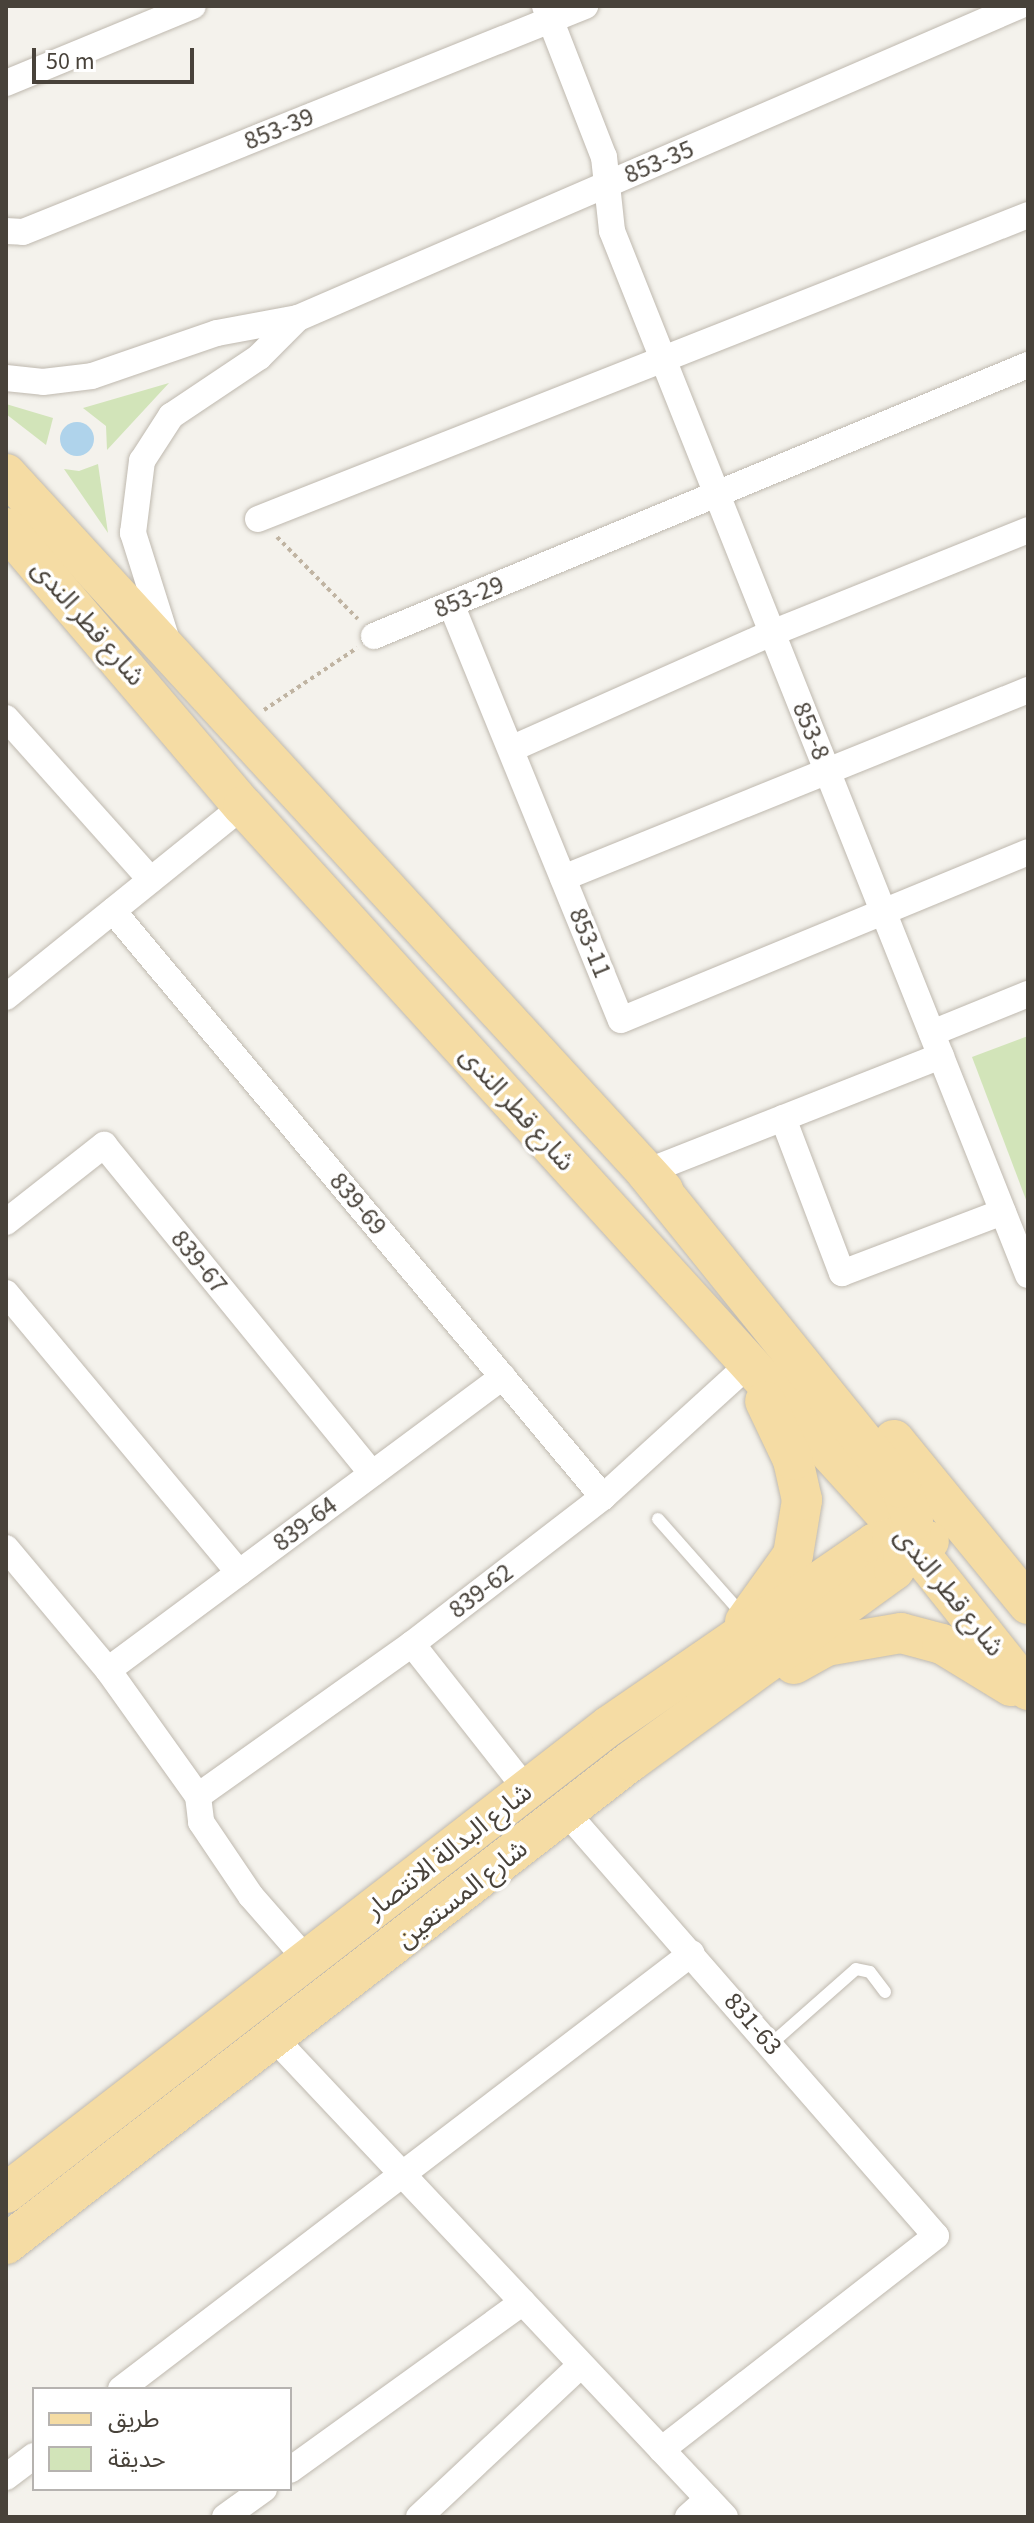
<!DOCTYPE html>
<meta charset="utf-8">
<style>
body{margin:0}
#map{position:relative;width:1034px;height:2523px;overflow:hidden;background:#f4f2ec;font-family:"Source Sans 3","Noto Sans Arabic",sans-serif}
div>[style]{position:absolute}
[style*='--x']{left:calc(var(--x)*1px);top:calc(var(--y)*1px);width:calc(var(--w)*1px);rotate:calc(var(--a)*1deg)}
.green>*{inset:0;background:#d2e4b9}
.water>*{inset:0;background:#afd3eb}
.round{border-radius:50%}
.path>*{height:4px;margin-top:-2px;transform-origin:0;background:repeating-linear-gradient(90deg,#c0b4a2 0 4px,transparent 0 8px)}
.roads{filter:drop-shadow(0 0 2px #bfb9af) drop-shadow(0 0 2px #bfb9af)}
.service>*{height:12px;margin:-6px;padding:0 6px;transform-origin:6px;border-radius:6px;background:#fff}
.minor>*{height:26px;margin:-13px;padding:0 13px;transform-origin:13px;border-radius:13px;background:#fff}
.primary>*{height:40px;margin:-20px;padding:0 20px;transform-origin:20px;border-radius:20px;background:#f5dca4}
span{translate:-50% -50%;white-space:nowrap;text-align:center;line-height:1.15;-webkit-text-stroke:7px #fff;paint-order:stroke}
.street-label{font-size:26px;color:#48423a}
.frame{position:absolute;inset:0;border:8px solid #48423a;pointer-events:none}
.legend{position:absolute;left:32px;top:2387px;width:260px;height:104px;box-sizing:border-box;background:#fff;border:2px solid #b6b3b0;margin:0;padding:10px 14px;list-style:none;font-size:24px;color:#48423a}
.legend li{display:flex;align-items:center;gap:16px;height:40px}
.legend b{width:40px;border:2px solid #b6b3b0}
.scale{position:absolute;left:32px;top:48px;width:162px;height:36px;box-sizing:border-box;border:4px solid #48423a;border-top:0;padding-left:10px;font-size:24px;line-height:28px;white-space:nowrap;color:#48423a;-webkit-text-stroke:6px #fff;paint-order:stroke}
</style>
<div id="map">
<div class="green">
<div style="clip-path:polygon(169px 383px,107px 450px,106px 426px,83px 408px)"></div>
<div style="clip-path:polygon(6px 404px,53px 418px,46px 445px,6px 414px)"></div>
<div style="clip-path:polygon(98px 464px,108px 533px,64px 469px,79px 471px)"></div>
<div style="clip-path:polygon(1028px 1036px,1028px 1205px,972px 1057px)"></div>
</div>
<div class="water">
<div class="round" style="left:60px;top:422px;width:34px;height:34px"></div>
</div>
<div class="path">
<div style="--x:277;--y:537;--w:115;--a:45.4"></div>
<div style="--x:264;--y:710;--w:112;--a:-33.7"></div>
</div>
<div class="roads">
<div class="service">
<div style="--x:658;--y:1519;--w:128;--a:48.5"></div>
<div style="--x:771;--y:2044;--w:113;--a:-41.4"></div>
<div style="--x:856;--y:1969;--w:14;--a:12"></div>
<div style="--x:870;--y:1972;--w:25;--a:53"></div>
</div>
<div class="minor">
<div style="--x:545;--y:6;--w:162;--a:68.7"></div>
<div style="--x:604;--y:157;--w:74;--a:83.8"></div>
<div style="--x:612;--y:231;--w:1124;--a:68.27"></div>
<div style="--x:6;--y:83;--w:202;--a:-22.4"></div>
<div style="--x:6;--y:231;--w:17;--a:3"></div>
<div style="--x:23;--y:232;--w:606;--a:-21.91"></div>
<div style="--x:6;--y:378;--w:37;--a:6"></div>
<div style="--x:43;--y:382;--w:49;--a:-7"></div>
<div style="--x:92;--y:376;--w:132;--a:-19"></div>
<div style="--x:217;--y:333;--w:82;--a:-10.5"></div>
<div style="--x:298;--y:318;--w:786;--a:-23.4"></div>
<div style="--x:258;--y:519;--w:828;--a:-21.54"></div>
<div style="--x:451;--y:604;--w:449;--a:67.8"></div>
<div style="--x:621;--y:1020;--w:440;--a:-22.4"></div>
<div style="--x:374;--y:636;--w:708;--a:-22.51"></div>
<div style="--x:169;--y:647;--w:120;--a:-107.5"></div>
<div style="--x:133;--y:533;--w:73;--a:-82.9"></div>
<div style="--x:142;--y:461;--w:54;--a:-57.2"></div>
<div style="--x:171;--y:416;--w:106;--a:-33.8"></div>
<div style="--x:259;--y:357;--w:55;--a:-45"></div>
<div style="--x:6;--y:718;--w:217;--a:48.2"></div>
<div style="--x:511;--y:749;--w:286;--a:-24"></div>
<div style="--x:772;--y:633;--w:276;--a:-21.9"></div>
<div style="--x:563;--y:878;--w:502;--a:-22.01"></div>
<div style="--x:113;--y:911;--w:764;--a:50.1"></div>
<div style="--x:6;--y:997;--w:304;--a:-38.9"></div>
<div style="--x:932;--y:1033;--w:104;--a:-22.1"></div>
<div style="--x:783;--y:1118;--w:166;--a:69.2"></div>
<div style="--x:842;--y:1273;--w:172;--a:-20.8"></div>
<div style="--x:646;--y:1172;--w:317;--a:-21.5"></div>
<div style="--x:6;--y:1222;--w:125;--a:-38.2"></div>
<div style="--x:104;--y:1145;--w:424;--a:50.8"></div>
<div style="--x:6;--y:1293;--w:364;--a:50.2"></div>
<div style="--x:6;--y:1548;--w:159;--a:50.1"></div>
<div style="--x:108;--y:1670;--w:155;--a:54.5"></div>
<div style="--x:198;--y:1796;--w:26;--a:83"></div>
<div style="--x:201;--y:1822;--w:89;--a:56"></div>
<div style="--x:251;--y:1896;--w:86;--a:48.8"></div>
<div style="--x:412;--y:1644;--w:186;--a:51.8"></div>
<div style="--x:108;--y:1670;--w:492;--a:-36.6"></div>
<div style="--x:198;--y:1796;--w:262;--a:-35.4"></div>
<div style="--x:412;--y:1644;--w:241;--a:-37.6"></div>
<div style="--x:603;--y:1497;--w:196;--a:-42.3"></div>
<div style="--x:567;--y:1813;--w:561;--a:48.9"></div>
<div style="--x:936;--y:2236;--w:348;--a:142.1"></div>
<div style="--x:276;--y:2040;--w:655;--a:46.73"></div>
<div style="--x:121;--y:2389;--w:718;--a:-37.36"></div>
<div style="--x:290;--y:2470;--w:287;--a:-35.8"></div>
<div style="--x:6;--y:2477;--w:35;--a:-37"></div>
<div style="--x:225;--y:2517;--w:48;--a:-35.7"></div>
<div style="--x:419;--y:2517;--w:222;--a:-43.2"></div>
<div style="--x:688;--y:2517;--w:27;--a:-42"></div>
</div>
<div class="primary">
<div style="--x:6;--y:474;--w:972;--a:47.46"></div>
<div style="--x:6;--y:528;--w:365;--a:49.6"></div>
<div style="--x:243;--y:806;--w:990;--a:47.78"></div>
<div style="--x:908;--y:1539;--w:193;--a:51.5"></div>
<div style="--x:894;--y:1440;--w:212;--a:50.7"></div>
<div style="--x:745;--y:1622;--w:82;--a:-54.4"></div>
<div style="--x:793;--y:1555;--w:56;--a:-80.7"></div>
<div style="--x:802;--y:1500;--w:41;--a:-102.7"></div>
<div style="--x:793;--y:1460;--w:65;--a:-115.4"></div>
<div style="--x:794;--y:1664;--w:37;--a:-29"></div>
<div style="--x:826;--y:1646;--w:76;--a:-9.8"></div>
<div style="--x:901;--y:1633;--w:42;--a:15"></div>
<div style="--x:942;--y:1644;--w:81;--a:31.3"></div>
<div style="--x:6;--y:2193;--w:763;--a:-37.76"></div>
<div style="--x:609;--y:1726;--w:323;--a:-34.5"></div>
<div style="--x:875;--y:1543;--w:18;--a:-16"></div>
<div style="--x:892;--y:1538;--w:37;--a:5"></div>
<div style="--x:6;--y:2244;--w:790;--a:-37.7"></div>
<div style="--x:631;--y:1761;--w:325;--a:-36"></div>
<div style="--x:894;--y:1570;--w:17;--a:-57"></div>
<div style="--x:903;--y:1556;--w:36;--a:-74"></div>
<div style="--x:913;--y:1521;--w:35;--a:-110"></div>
<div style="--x:901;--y:1488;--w:406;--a:-128.9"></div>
</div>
</div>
<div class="street-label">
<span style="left:279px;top:129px;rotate:-22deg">853-39</span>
<span style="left:659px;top:162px;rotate:-23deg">853-35</span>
<span style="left:469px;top:597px;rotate:-22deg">853-29</span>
<span style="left:88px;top:623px;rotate:49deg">شارع قطر الندى</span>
<span style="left:811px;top:731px;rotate:68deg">853-8</span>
<span style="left:590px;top:943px;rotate:68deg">853-11</span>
<span style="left:517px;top:1109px;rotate:48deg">شارع قطر الندى</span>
<span style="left:358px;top:1204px;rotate:50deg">839-69</span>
<span style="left:199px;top:1262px;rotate:51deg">839-67</span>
<span style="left:305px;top:1524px;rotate:-37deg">839-64</span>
<span style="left:481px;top:1591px;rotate:-37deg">839-62</span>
<span style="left:949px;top:1592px;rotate:51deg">شارع قطر الندى</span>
<span style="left:449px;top:1851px;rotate:-38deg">شارع البدالة الانتصار</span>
<span style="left:462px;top:1894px;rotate:-38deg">شارع المستعين</span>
<span style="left:753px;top:2024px;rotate:49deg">831-63</span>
</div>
<div class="frame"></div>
<ul class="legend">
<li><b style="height:10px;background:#f5dca4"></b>طريق</li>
<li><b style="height:22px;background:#d2e4b9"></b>حديقة</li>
</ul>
<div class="scale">50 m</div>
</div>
